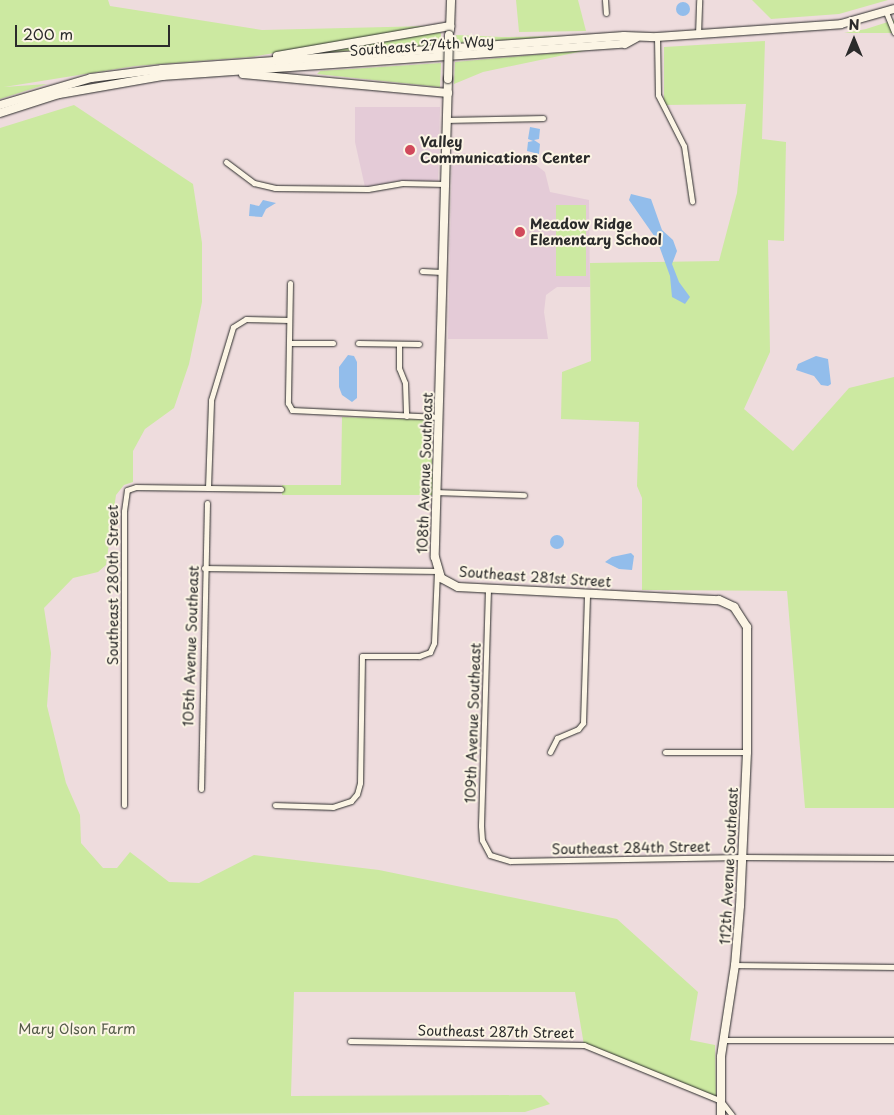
<!DOCTYPE html>
<style>
body{margin:0}
#map{position:relative;width:894px;height:1115px;overflow:hidden;background:#eedcdd;font-family:"Playpen Sans",sans-serif}
div>[style]{position:absolute}
[style*='--x']{left:calc(var(--x)*1px);top:calc(var(--y)*1px);width:calc(var(--w)*1px);rotate:calc(var(--a)*1deg)}
.built>*{inset:0;background:#e4cbd7}
.green>*{inset:0;background:#cce9a1}
.water>*{inset:0;background:#92bdeb}
.round{border-radius:50%}
.roads{filter:drop-shadow(0 0 1px #2b2b2b) drop-shadow(0 0 1px #2b2b2b)}
.street>*{height:5px;margin:-2.5px;padding:0 2.5px;transform-origin:2.5px;border-radius:2.5px;background:#fcf5e5}
.secondary>*{height:8px;margin:-4px;padding:0 4px;transform-origin:4px;border-radius:4px;background:#fcf5e5}
.bridges{filter:drop-shadow(0 0 1px #2b2b2b) drop-shadow(0 0 1px #2b2b2b)}
.secondary-bridge>*{height:8px;margin:-4px;padding:0 4px;transform-origin:4px;border-radius:4px;background:#fcf5e5}
.dots>*{width:14px;height:14px;translate:-50% -50%;box-sizing:border-box;border:2px solid #fcf5e5;border-radius:50%}
span{translate:-50% -50%;white-space:nowrap;text-align:center;line-height:1.15;-webkit-text-stroke:4px #fcf5e5;paint-order:stroke}
.street-label{font-size:14px;color:#2b2b2b}
.poi-label{font-size:14px;color:#2b2b2b;font-weight:700}
.left{translate:0 -50%;text-align:left}
.park-label{font-size:14px;color:#535a48}
.north{position:absolute;left:829px;top:15px;width:50px;height:50px;-webkit-text-stroke:4px #fcf5e5;paint-order:stroke;rotate:0deg;font-size:14px;font-weight:700;line-height:20px;text-align:center;color:#2b2b2b}
.north::after{content:'';display:block;margin:auto;width:18px;height:22px;background:#2b2b2b;clip-path:polygon(50% 0,100% 100%,50% 72%,0 100%)}
.scale{position:absolute;left:15px;top:25px;width:155px;height:22px;box-sizing:border-box;border:2px solid #2b2b2b;border-top:0;padding-left:6px;font-size:15px;line-height:18px;white-space:nowrap;color:#2b2b2b;-webkit-text-stroke:4px #fcf5e5;paint-order:stroke}
</style>
<div id="map">
<div class="built">
<div style="clip-path:polygon(355px 107px,440px 107px,438px 181px,398px 181px,365px 187px,355px 142px)"></div>
<div style="clip-path:polygon(452px 153px,522px 154px,545px 172px,550px 192px,589px 200px,590px 287px,557px 287px,546px 295px,544px 312px,548px 339px,448px 339px)"></div>
</div>
<div class="green">
<div style="clip-path:polygon(0 0,108px 0,110px 6px,262px 30px,429px 26px,251px 57px,135px 66px,4px 87px,47px 84px,0 99px)"></div>
<div style="clip-path:polygon(516px 0,578px 0,586px 31px,519px 32px)"></div>
<div style="clip-path:polygon(752px 0,888px 0,839px 14px,771px 19px)"></div>
<div style="clip-path:polygon(894px 20px,894px 33px,844px 33px,866px 29px)"></div>
<div style="clip-path:polygon(435px 32px,441px 33px,441px 45px,319px 53px)"></div>
<div style="clip-path:polygon(456px 35px,502px 37px,571px 36px,458px 43px)"></div>
<div style="clip-path:polygon(765px 41px,762px 139px,786px 142px,784px 241px,768px 240px,770px 352px,744px 409px,793px 451px,849px 388px,894px 377px,894px 808px,805px 808px,787px 591px,642px 590px,642px 498px,637px 486px,639px 422px,561px 419px,562px 372px,591px 361px,590px 263px,719px 261px,737px 193px,746px 104px,664px 105px,664px 47px)"></div>
<div style="clip-path:polygon(588px 50px,483px 72px,454px 84px,455px 62px)"></div>
<div style="clip-path:polygon(441px 63px,440px 87px,317px 74px,320px 71px)"></div>
<div style="clip-path:polygon(74px 105px,193px 184px,202px 243px,202px 302px,189px 364px,174px 408px,145px 429px,133px 451px,133px 482px,124px 485px,116px 495px,106px 565px,98px 572px,73px 578px,44px 608px,51px 653px,47px 706px,66px 783px,80px 815px,81px 843px,103px 868px,117px 868px,130px 852px,169px 882px,199px 883px,254px 855px,379px 870px,617px 919px,698px 992px,690px 1040px,715px 1045px,716px 1099px,584px 1045px,575px 992px,294px 992px,291px 1096px,541px 1095px,550px 1104px,525px 1112px,0 1115px,0 128px)"></div>
<div style="clip-path:polygon(556px 205px,586px 205px,586px 276px,556px 276px)"></div>
<div style="clip-path:polygon(342px 417px,431px 420px,433px 495px,282px 495px,282px 485px,341px 485px)"></div>
</div>
<div class="water">
<div class="round" style="left:676px;top:2px;width:14px;height:14px"></div>
<div style="clip-path:polygon(530px 127px,540px 129px,539px 139px,534px 140px,540px 144px,539px 154px,527px 151px,528px 142px,533px 141px,528px 139px)"></div>
<div style="clip-path:polygon(631px 194px,651px 199px,662px 230px,673px 240px,677px 251px,672px 264px,679px 282px,690px 297px,685px 304px,672px 297px,670px 276px,657px 240px,629px 200px)"></div>
<div style="clip-path:polygon(263px 200px,276px 203px,266px 209px,262px 217px,249px 216px,250px 204px,259px 206px)"></div>
<div style="clip-path:polygon(348px 355px,354px 356px,357px 362px,357px 398px,352px 402px,342px 395px,339px 387px,339px 367px)"></div>
<div style="clip-path:polygon(816px 356px,828px 359px,831px 384px,828px 386px,821px 385px,814px 376px,796px 370px,798px 364px)"></div>
<div class="round" style="left:550px;top:535px;width:14px;height:14px"></div>
<div style="clip-path:polygon(631px 553px,634px 556px,632px 570px,619px 569px,605px 562px,612px 557px)"></div>
</div>
<div class="roads">
<div class="street">
<div style="--x:605;--y:0;--w:13;--a:86"></div>
<div style="--x:886;--y:12;--w:22;--a:68"></div>
<div style="--x:698;--y:35;--w:35;--a:-88"></div>
<div style="--x:657;--y:37;--w:58;--a:89"></div>
<div style="--x:658;--y:95;--w:57;--a:63"></div>
<div style="--x:684;--y:146;--w:56;--a:81.7"></div>
<div style="--x:447;--y:120;--w:96;--a:-1.2"></div>
<div style="--x:226;--y:162;--w:35;--a:37"></div>
<div style="--x:254;--y:183;--w:22;--a:13"></div>
<div style="--x:275;--y:188;--w:93;--a:0.6"></div>
<div style="--x:368;--y:189;--w:35;--a:-10"></div>
<div style="--x:402;--y:183;--w:43;--a:1.3"></div>
<div style="--x:422;--y:271;--w:20;--a:3"></div>
<div style="--x:290;--y:283;--w:120;--a:91"></div>
<div style="--x:288;--y:403;--w:8;--a:60"></div>
<div style="--x:292;--y:410;--w:147;--a:2.7"></div>
<div style="--x:289;--y:343;--w:44;--a:0"></div>
<div style="--x:358;--y:343;--w:61;--a:0.9"></div>
<div style="--x:399;--y:344;--w:24;--a:90"></div>
<div style="--x:399;--y:368;--w:16;--a:68"></div>
<div style="--x:405;--y:383;--w:33;--a:88"></div>
<div style="--x:208;--y:488;--w:88;--a:-88"></div>
<div style="--x:211;--y:400;--w:76;--a:-73.2"></div>
<div style="--x:233;--y:327;--w:15;--a:-32"></div>
<div style="--x:246;--y:319;--w:43;--a:1.3"></div>
<div style="--x:437;--y:492;--w:87;--a:2"></div>
<div style="--x:204;--y:568;--w:233;--a:0.7"></div>
<div style="--x:437;--y:571;--w:72;--a:92.4"></div>
<div style="--x:434;--y:643;--w:10;--a:114"></div>
<div style="--x:430;--y:652;--w:12;--a:160"></div>
<div style="--x:419;--y:656;--w:57;--a:180"></div>
<div style="--x:362;--y:656;--w:127;--a:90.9"></div>
<div style="--x:360;--y:783;--w:11;--a:105"></div>
<div style="--x:357;--y:794;--w:9;--a:131"></div>
<div style="--x:351;--y:801;--w:19;--a:162"></div>
<div style="--x:333;--y:807;--w:58;--a:-178"></div>
<div style="--x:488;--y:589;--w:237;--a:91.7"></div>
<div style="--x:481;--y:826;--w:14;--a:86"></div>
<div style="--x:482;--y:840;--w:17;--a:62"></div>
<div style="--x:490;--y:855;--w:21;--a:17"></div>
<div style="--x:510;--y:861;--w:232;--a:-1"></div>
<div style="--x:742;--y:857;--w:152;--a:0.4"></div>
<div style="--x:550;--y:752;--w:16;--a:-63"></div>
<div style="--x:557;--y:738;--w:23;--a:-23"></div>
<div style="--x:578;--y:729;--w:8;--a:-50"></div>
<div style="--x:583;--y:723;--w:129;--a:-88.2"></div>
<div style="--x:665;--y:752;--w:82;--a:0"></div>
<div style="--x:201;--y:789;--w:286;--a:-88.8"></div>
<div style="--x:124;--y:805;--w:294;--a:-90"></div>
<div style="--x:124;--y:511;--w:21;--a:-82"></div>
<div style="--x:127;--y:490;--w:9;--a:-18"></div>
<div style="--x:136;--y:487;--w:145;--a:0.8"></div>
<div style="--x:735;--y:965;--w:159;--a:0.7"></div>
<div style="--x:723;--y:1040;--w:171;--a:0"></div>
<div style="--x:350;--y:1041;--w:234;--a:1"></div>
<div style="--x:584;--y:1045;--w:148;--a:22.2"></div>
<div style="--x:721;--y:1101;--w:18;--a:52"></div>
</div>
<div class="secondary">
<div style="--x:450;--y:30;--w:30;--a:-88"></div>
<div style="--x:277;--y:56;--w:176;--a:-9.8"></div>
<div style="--x:243;--y:74;--w:206;--a:5.3"></div>
<div style="--x:448;--y:79;--w:478;--a:91.6"></div>
<div style="--x:435;--y:557;--w:22;--a:74"></div>
<div style="--x:441;--y:578;--w:19;--a:28"></div>
<div style="--x:458;--y:587;--w:261;--a:2.9"></div>
<div style="--x:719;--y:600;--w:17;--a:25"></div>
<div style="--x:734;--y:607;--w:24;--a:57"></div>
<div style="--x:747;--y:627;--w:125;--a:90"></div>
<div style="--x:747;--y:752;--w:154;--a:92.6"></div>
<div style="--x:740;--y:906;--w:59;--a:94.8"></div>
<div style="--x:735;--y:965;--w:93;--a:98.7"></div>
<div style="--x:721;--y:1057;--w:58;--a:90"></div>
<div style="--x:0;--y:105;--w:95;--a:-16.5"></div>
<div style="--x:91;--y:78;--w:72;--a:-7.2"></div>
<div style="--x:162;--y:69;--w:463;--a:-4.1"></div>
<div style="--x:624;--y:36;--w:33;--a:2"></div>
<div style="--x:657;--y:37;--w:184;--a:-4"></div>
<div style="--x:841;--y:24;--w:55;--a:-15.8"></div>
<div style="--x:0;--y:113;--w:62;--a:-17.9"></div>
<div style="--x:59;--y:94;--w:105;--a:-9.9"></div>
<div style="--x:162;--y:76;--w:464;--a:-4"></div>
<div style="--x:625;--y:44;--w:13;--a:-29"></div>
</div>
</div>
<div class="bridges">
<div class="secondary-bridge">
<div style="--x:448;--y:79;--w:44;--a:-88.7"></div>
</div>
</div>
<div class="dots">
<div style="left:410px;top:150px;background:#d1495b"></div>
<div style="left:520px;top:232px;background:#d1495b"></div>
</div>
<div class="street-label">
<span style="left:422px;top:46px;rotate:-4deg">Southeast 274th Way</span>
<span style="left:425px;top:473px;rotate:-88deg">108th Avenue Southeast</span>
<span style="left:535px;top:577px;rotate:4deg">Southeast 281st Street</span>
<span style="left:113px;top:585px;rotate:-90deg">Southeast 280th Street</span>
<span style="left:191px;top:646px;rotate:-88deg">105th Avenue Southeast</span>
<span style="left:473px;top:723px;rotate:-88deg">109th Avenue Southeast</span>
<span style="left:631px;top:848px;rotate:-1deg">Southeast 284th Street</span>
<span style="left:729px;top:866px;rotate:-87deg">112th Avenue Southeast</span>
<span style="left:496px;top:1032px;rotate:1deg">Southeast 287th Street</span>
</div>
<div class="poi-label">
<span class="left" style="left:420px;top:150px">Valley<br>Communications Center</span>
<span class="left" style="left:530px;top:232px">Meadow Ridge<br>Elementary School</span>
</div>
<div class="park-label">
<span style="left:77px;top:1029px">Mary Olson Farm</span>
</div>
<div class="north">N</div>
<div class="scale">200 m</div>
</div>
